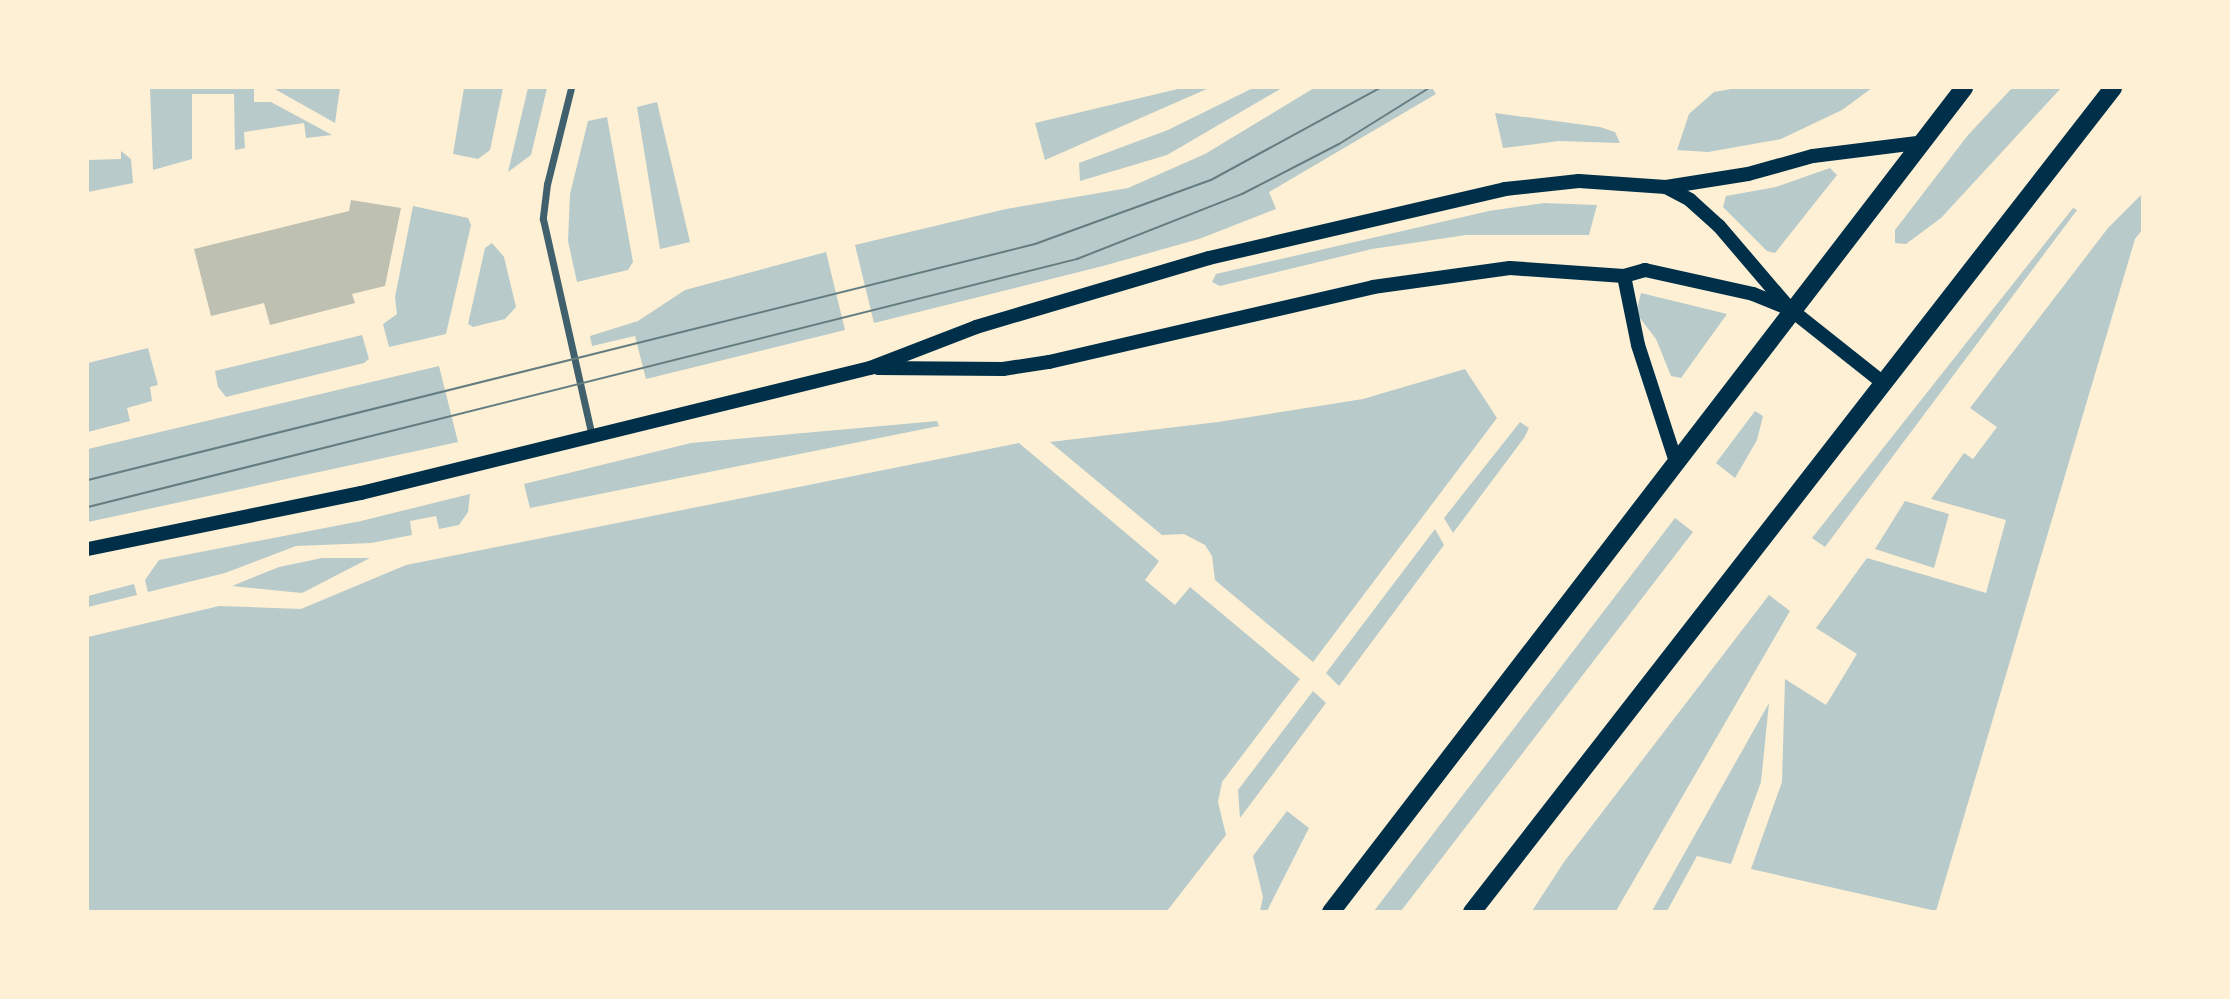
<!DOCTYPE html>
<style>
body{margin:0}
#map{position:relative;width:2230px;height:999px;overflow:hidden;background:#fdf0d5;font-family:Overpass,sans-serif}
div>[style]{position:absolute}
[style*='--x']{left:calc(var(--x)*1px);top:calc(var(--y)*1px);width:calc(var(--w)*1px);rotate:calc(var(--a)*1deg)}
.green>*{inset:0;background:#b9caca}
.building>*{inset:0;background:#bec0b2}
.minor>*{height:7px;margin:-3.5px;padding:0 3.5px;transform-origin:3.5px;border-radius:3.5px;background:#3f606c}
.secondary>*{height:14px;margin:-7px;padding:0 7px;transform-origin:7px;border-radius:7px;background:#003049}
.primary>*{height:18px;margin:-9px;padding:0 9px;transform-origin:9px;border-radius:9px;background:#003049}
.tram>*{height:2px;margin:-1px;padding:0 1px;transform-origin:1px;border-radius:1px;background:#657d81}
span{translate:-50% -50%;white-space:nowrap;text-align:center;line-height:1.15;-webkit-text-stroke:6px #fdf0d5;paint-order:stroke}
.frame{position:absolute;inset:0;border:89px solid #fdf0d5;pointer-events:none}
</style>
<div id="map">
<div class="green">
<div style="clip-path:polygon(150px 88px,254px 88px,254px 102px,271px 102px,332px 135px,306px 138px,304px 123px,244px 132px,245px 148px,235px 150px,234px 94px,192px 94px,192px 159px,153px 170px)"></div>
<div style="clip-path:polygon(273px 88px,340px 88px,335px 123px)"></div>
<div style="clip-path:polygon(464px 88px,503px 88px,490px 150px,478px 159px,453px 154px)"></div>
<div style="clip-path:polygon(528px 88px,547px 88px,531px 155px,508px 172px)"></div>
<div style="clip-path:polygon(1182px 88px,1209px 88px,1045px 160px,1035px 123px)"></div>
<div style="clip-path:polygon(1253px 88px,1282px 88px,1167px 155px,1080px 181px,1079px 163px,1168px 130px)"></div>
<div style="clip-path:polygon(1314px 88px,1432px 88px,1436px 94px,1269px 192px,1276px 209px,1199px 239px,1103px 266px,874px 323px,855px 245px,1006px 209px,1128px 188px,1205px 154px)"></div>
<div style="clip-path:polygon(1737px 88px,1872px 88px,1842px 110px,1781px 139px,1708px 152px,1677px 150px,1689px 114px,1714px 92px)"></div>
<div style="clip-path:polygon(2012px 88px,2061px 88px,1941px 218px,1906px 244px,1895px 243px,1895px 230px,1968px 135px)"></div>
<div style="clip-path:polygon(657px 102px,690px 242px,660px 249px,637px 107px)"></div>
<div style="clip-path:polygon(1495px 113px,1600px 127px,1615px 132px,1620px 143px,1559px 141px,1503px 148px)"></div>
<div style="clip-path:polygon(607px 117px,633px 262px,628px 270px,577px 282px,568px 241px,570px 194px,588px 121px)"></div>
<div style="clip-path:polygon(121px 151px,131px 159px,133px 183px,88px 192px,88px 160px,121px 159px)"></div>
<div style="clip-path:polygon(1830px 168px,1837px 175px,1775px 253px,1767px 251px,1723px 207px,1726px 196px,1776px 187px)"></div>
<div style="clip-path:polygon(2142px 194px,2142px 230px,2135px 239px,1936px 911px,1751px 869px,1782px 782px,1785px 679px,1826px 705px,1857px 654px,1816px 628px,1867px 558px,1986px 593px,2006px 520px,1931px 499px,1964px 453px,1973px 459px,1997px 427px,1970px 408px,2108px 228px)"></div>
<div style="clip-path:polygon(1544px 203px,1597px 205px,1589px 235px,1466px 235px,1372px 249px,1220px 286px,1212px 282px,1216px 274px,1489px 211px)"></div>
<div style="clip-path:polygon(413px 206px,468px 218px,471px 225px,446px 334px,389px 347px,383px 324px,397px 314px,395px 297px)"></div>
<div style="clip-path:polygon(2073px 208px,2077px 210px,1825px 547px,1812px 538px)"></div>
<div style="clip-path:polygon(492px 243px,504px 257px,516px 307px,505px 319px,473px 327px,468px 324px,485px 248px)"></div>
<div style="clip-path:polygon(826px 252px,845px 330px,646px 379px,635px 336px,592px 346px,590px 336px,638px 321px,685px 290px)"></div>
<div style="clip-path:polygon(1641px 293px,1727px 314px,1681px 378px,1671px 376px,1656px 339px,1636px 313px)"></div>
<div style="clip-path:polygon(362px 335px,369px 359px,364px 363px,226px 397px,218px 387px,215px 371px)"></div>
<div style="clip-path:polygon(148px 348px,158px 385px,150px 387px,152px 401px,127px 408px,130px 421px,88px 432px,88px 363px)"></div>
<div style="clip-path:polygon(439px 366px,458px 442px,88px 522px,88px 449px)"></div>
<div style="clip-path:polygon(1465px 369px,1497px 418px,1313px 662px,1215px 580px,1212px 556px,1205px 545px,1184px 534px,1162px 535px,1050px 442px,1218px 422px,1363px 399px)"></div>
<div style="clip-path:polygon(1755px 411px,1763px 416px,1757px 440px,1735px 478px,1716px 463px)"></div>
<div style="clip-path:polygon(937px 421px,939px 426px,530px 508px,524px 484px,691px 443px)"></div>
<div style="clip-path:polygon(1520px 422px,1529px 428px,1524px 438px,1453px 533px,1444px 518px)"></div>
<div style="clip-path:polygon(1019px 443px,1159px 561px,1145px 580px,1175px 605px,1190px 587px,1300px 679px,1222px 782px,1218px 802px,1226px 835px,1167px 911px,88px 911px,88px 637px,219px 606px,301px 609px,406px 565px)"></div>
<div style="clip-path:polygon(470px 494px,468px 512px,459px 525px,439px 529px,436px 516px,410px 521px,412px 535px,371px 543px,296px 546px,225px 573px,148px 592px,145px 580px,159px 560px,361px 521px)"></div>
<div style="clip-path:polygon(1905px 501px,1949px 514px,1934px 568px,1875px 549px)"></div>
<div style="clip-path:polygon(1675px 518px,1693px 532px,1401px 911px,1374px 911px)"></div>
<div style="clip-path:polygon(1435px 529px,1444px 545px,1339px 686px,1326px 673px)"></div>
<div style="clip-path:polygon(322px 558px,370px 558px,302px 593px,232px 586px,279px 567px)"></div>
<div style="clip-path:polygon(134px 584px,137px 595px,88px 607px,88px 596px)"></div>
<div style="clip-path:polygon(1769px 595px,1790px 611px,1616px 911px,1532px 911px,1564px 862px)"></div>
<div style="clip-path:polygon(1313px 691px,1326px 703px,1240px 818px,1238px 790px)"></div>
<div style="clip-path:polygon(1769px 703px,1761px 782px,1731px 864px,1697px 856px,1667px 911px,1652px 911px)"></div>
<div style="clip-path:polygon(1287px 811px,1309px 828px,1267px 911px,1260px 911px,1263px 897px,1253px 856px)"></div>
</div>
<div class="building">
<div style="clip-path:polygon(351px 200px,401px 208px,385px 286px,352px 294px,355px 303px,270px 325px,264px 303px,211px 316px,194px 249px,349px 211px)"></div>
</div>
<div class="minor">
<div style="--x:571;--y:88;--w:99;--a:104"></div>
<div style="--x:547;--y:184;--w:35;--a:97"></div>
<div style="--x:543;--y:219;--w:223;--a:77.3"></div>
</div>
<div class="secondary">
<div style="--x:1666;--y:187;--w:27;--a:28"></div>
<div style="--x:1690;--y:200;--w:39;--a:42"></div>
<div style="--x:1719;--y:226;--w:109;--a:49.5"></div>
<div style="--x:1790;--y:309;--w:117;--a:38.4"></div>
<div style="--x:1624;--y:276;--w:70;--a:78.5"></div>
<div style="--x:1638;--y:345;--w:120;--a:72"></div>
<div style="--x:878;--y:368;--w:125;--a:0.5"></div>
<div style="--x:1003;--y:369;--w:47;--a:-8.7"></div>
<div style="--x:1049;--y:362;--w:333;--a:-13"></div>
<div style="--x:1373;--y:287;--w:138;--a:-7.9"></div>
<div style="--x:1510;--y:268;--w:114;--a:4"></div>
<div style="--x:1624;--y:276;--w:22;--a:-16"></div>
<div style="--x:1645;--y:270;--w:111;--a:12.5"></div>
<div style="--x:1753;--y:294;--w:40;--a:22"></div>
<div style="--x:88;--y:549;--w:279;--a:-11.6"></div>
<div style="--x:361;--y:493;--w:524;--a:-13.8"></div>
<div style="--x:870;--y:368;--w:114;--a:-21.1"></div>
<div style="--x:976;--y:327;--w:243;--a:-16.5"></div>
<div style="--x:1209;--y:258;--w:304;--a:-13.1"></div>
<div style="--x:1505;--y:189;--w:74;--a:-6.2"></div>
<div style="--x:1579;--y:181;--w:87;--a:3.9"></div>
<div style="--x:1666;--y:187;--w:83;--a:-9"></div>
<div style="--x:1748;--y:174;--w:67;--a:-15.5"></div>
<div style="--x:1813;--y:156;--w:105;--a:-7.1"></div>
</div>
<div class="primary">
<div style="--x:1331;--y:912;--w:1039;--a:-52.47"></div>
<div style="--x:1472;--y:912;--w:1044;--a:-52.12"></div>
</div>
<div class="tram">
<div style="--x:88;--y:480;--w:976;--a:-13.99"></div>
<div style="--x:1035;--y:244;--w:187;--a:-20"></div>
<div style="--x:1211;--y:180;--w:192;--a:-28.6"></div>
<div style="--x:88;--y:507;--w:1020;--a:-14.08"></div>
<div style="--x:1077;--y:259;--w:177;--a:-21.5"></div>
<div style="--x:1242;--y:194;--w:109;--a:-27.3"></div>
<div style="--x:1339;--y:144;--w:106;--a:-31.9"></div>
</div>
<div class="frame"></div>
</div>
